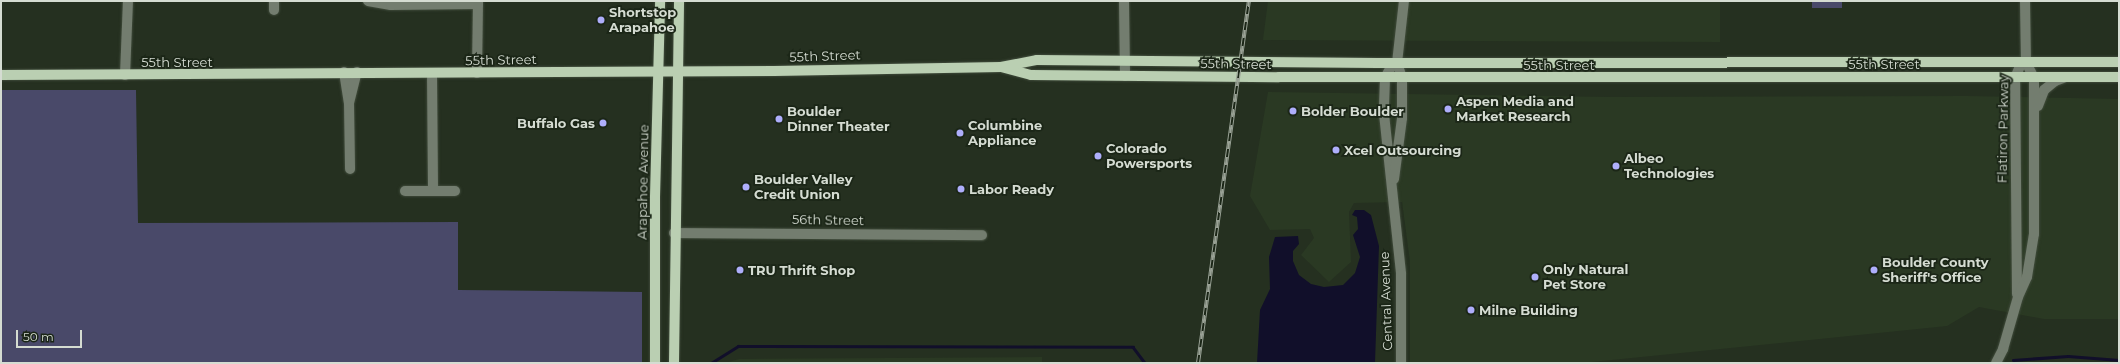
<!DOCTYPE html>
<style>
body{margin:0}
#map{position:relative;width:2120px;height:364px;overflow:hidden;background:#253020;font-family:Montserrat,sans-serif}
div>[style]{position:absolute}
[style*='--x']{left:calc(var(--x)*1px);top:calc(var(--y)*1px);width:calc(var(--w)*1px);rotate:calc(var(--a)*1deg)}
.built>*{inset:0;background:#2a3923}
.green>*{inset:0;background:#494969}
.water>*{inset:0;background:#110f2a}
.stream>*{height:2.5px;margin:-1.25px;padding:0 1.25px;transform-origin:1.25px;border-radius:1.25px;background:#110f2a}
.roads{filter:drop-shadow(0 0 1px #414c3c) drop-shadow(0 0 1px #414c3c)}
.minor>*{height:10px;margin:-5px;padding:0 5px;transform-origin:5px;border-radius:5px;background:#737d6f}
.major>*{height:10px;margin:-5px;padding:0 5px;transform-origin:5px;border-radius:5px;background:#bacfb2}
.rail>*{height:4px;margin-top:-2px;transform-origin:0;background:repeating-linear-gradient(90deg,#1b2617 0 8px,#9aa296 0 16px);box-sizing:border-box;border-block:1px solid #9aa296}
.dots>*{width:11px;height:11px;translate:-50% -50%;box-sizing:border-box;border:2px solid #1b2617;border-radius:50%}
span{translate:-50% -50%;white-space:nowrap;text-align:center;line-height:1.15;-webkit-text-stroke:3.5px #1b2617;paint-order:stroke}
.poi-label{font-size:13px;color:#d5dcd2;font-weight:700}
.left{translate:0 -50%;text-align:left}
.right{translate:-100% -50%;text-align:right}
.street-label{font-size:13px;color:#d5dcd2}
.frame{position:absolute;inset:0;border:2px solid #d5dcd2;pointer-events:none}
.scale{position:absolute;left:16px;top:330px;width:66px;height:18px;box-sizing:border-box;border:2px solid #d5dcd2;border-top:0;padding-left:5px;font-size:12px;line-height:14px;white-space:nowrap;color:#d5dcd2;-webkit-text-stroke:3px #1b2617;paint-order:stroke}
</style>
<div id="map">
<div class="built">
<div style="clip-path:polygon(1268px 1px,1720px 1px,1720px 42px,1263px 40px)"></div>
<div style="clip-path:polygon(1268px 92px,1612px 97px,1966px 96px,2119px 99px,2119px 319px,2044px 319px,1979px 307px,1947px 326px,1582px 363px,1410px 363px,1410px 261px,1402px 202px,1354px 203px,1349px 212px,1351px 262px,1329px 282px,1301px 255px,1314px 238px,1310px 229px,1270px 230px,1250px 196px)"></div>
<div style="clip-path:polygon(1042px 357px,1042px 363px,725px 363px,739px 359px)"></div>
</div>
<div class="green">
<div style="clip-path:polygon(1812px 1px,1842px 1px,1842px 8px,1812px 8px)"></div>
<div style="clip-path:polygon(1px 90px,136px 90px,138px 223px,458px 222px,458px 290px,642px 292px,642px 363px,1px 363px)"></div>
</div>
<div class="water">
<div style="clip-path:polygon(1355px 210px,1364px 210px,1371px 215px,1379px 246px,1375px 363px,1257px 363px,1260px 310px,1270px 289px,1269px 257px,1275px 237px,1298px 236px,1299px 244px,1293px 251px,1293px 261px,1299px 275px,1311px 284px,1324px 287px,1343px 285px,1355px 273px,1360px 257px,1353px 235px,1358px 229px,1357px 217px,1352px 215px)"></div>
</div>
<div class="stream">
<div style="--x:2013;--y:360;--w:55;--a:-4.2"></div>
<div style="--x:2068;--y:356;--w:51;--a:4.5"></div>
<div style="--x:711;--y:363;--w:32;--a:-32"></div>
<div style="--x:738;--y:346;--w:395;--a:0.1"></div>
<div style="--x:1133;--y:347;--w:20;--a:53"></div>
<div style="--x:1972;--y:363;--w:5;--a:0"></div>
</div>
<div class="roads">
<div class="minor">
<div style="--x:274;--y:1;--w:9;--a:90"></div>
<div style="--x:368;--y:1;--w:23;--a:10"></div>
<div style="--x:391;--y:5;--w:4;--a:-90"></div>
<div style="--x:1124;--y:1;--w:75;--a:89.2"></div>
<div style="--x:2025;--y:1;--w:61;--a:89.1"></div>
<div style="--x:391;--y:5;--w:87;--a:-0.7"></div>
<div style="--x:1397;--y:63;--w:7;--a:146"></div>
<div style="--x:1391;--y:67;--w:13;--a:119"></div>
<div style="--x:1385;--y:78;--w:36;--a:92"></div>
<div style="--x:1384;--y:114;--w:161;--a:83.9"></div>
<div style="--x:1401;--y:274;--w:89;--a:90"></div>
<div style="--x:344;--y:72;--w:31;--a:81"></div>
<div style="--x:349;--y:103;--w:66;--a:89.1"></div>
<div style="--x:432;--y:73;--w:118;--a:89.5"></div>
<div style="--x:477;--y:73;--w:72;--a:-89.2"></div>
<div style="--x:125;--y:75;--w:74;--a:-87.7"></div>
<div style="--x:349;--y:103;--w:32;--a:-76"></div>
<div style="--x:2038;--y:106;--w:17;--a:-69"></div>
<div style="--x:2044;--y:90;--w:14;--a:-39"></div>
<div style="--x:2055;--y:81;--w:12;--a:-20"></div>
<div style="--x:1394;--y:179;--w:62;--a:-82.5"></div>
<div style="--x:1402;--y:118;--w:40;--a:-90"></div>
<div style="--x:1402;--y:78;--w:16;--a:-108"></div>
<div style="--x:1397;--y:63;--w:62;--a:-83.6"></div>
<div style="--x:405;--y:191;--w:50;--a:0"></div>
<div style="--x:674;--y:233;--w:308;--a:0.4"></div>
<div style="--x:2017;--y:294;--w:216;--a:-90.5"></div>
<div style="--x:2015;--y:78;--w:13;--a:-67"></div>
<div style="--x:2020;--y:66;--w:7;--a:-34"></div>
<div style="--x:1996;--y:363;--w:16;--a:-63"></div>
<div style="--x:2003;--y:349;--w:54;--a:-73.9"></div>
<div style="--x:2018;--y:297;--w:22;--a:-66"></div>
<div style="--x:2027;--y:277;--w:44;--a:-80.8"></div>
<div style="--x:2034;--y:234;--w:156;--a:-90"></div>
<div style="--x:2034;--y:78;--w:18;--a:-117"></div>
</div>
<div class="major">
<div style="--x:1001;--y:67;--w:31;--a:15"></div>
<div style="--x:1031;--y:75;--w:248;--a:0.5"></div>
<div style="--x:1279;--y:77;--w:840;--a:0"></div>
<div style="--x:1;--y:75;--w:773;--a:-0.3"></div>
<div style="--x:774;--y:71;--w:227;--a:-1"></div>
<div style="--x:1001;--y:67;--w:37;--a:-11"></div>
<div style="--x:1037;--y:60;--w:340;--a:0.5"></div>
<div style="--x:1377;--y:63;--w:742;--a:-0.08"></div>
<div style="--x:655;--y:363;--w:166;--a:-90"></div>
<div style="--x:655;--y:197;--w:196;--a:-88.5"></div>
<div style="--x:674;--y:363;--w:362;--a:-89.2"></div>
</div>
</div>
<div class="rail">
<div style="--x:1198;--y:363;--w:366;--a:-82"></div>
</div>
<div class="dots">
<div style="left:601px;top:20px;background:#aeaefb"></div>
<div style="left:1448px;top:109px;background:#aeaefb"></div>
<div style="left:1293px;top:111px;background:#aeaefb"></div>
<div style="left:779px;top:119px;background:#aeaefb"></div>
<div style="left:603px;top:123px;background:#aeaefb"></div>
<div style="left:960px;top:133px;background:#aeaefb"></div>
<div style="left:1336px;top:150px;background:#aeaefb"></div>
<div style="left:1098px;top:156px;background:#aeaefb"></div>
<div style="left:1616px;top:166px;background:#aeaefb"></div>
<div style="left:746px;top:187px;background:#aeaefb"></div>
<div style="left:961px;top:189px;background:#aeaefb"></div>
<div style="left:740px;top:270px;background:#aeaefb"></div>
<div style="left:1874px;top:270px;background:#aeaefb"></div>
<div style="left:1535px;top:277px;background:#aeaefb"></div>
<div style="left:1471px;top:310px;background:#aeaefb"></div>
</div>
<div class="poi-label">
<span class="left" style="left:609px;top:20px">Shortstop<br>Arapahoe</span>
<span class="left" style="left:1456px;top:109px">Aspen Media and<br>Market Research</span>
<span class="left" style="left:1301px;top:111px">Bolder Boulder</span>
<span class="left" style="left:787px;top:119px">Boulder<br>Dinner Theater</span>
<span class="right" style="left:595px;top:123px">Buffalo Gas</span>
<span class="left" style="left:968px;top:133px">Columbine<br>Appliance</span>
<span class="left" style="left:1106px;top:156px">Colorado<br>Powersports</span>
<span class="left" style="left:1344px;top:150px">Xcel Outsourcing</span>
<span class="left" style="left:1624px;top:166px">Albeo<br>Technologies</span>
<span class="left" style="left:754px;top:187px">Boulder Valley<br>Credit Union</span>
<span class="left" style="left:969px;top:189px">Labor Ready</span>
<span class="left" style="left:1882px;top:270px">Boulder County<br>Sheriff's Office</span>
<span class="left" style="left:748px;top:270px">TRU Thrift Shop</span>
<span class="left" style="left:1543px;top:277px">Only Natural<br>Pet Store</span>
<span class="left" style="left:1479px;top:310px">Milne Building</span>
</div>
<div class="street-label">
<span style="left:825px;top:56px;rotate:-2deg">55th Street</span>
<span style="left:501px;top:60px;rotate:-1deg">55th Street</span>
<span style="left:177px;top:62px">55th Street</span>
<span style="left:1236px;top:64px;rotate:1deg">55th Street</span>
<span style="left:1884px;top:64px">55th Street</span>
<span style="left:1559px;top:65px">55th Street</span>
<span style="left:2003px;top:129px;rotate:-89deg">Flatiron Parkway</span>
<span style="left:643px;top:182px;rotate:-89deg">Arapahoe Avenue</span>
<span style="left:828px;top:220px;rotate:1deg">56th Street</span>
<span style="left:1386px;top:301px;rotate:-92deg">Central Avenue</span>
</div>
<div class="frame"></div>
<div class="scale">50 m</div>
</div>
